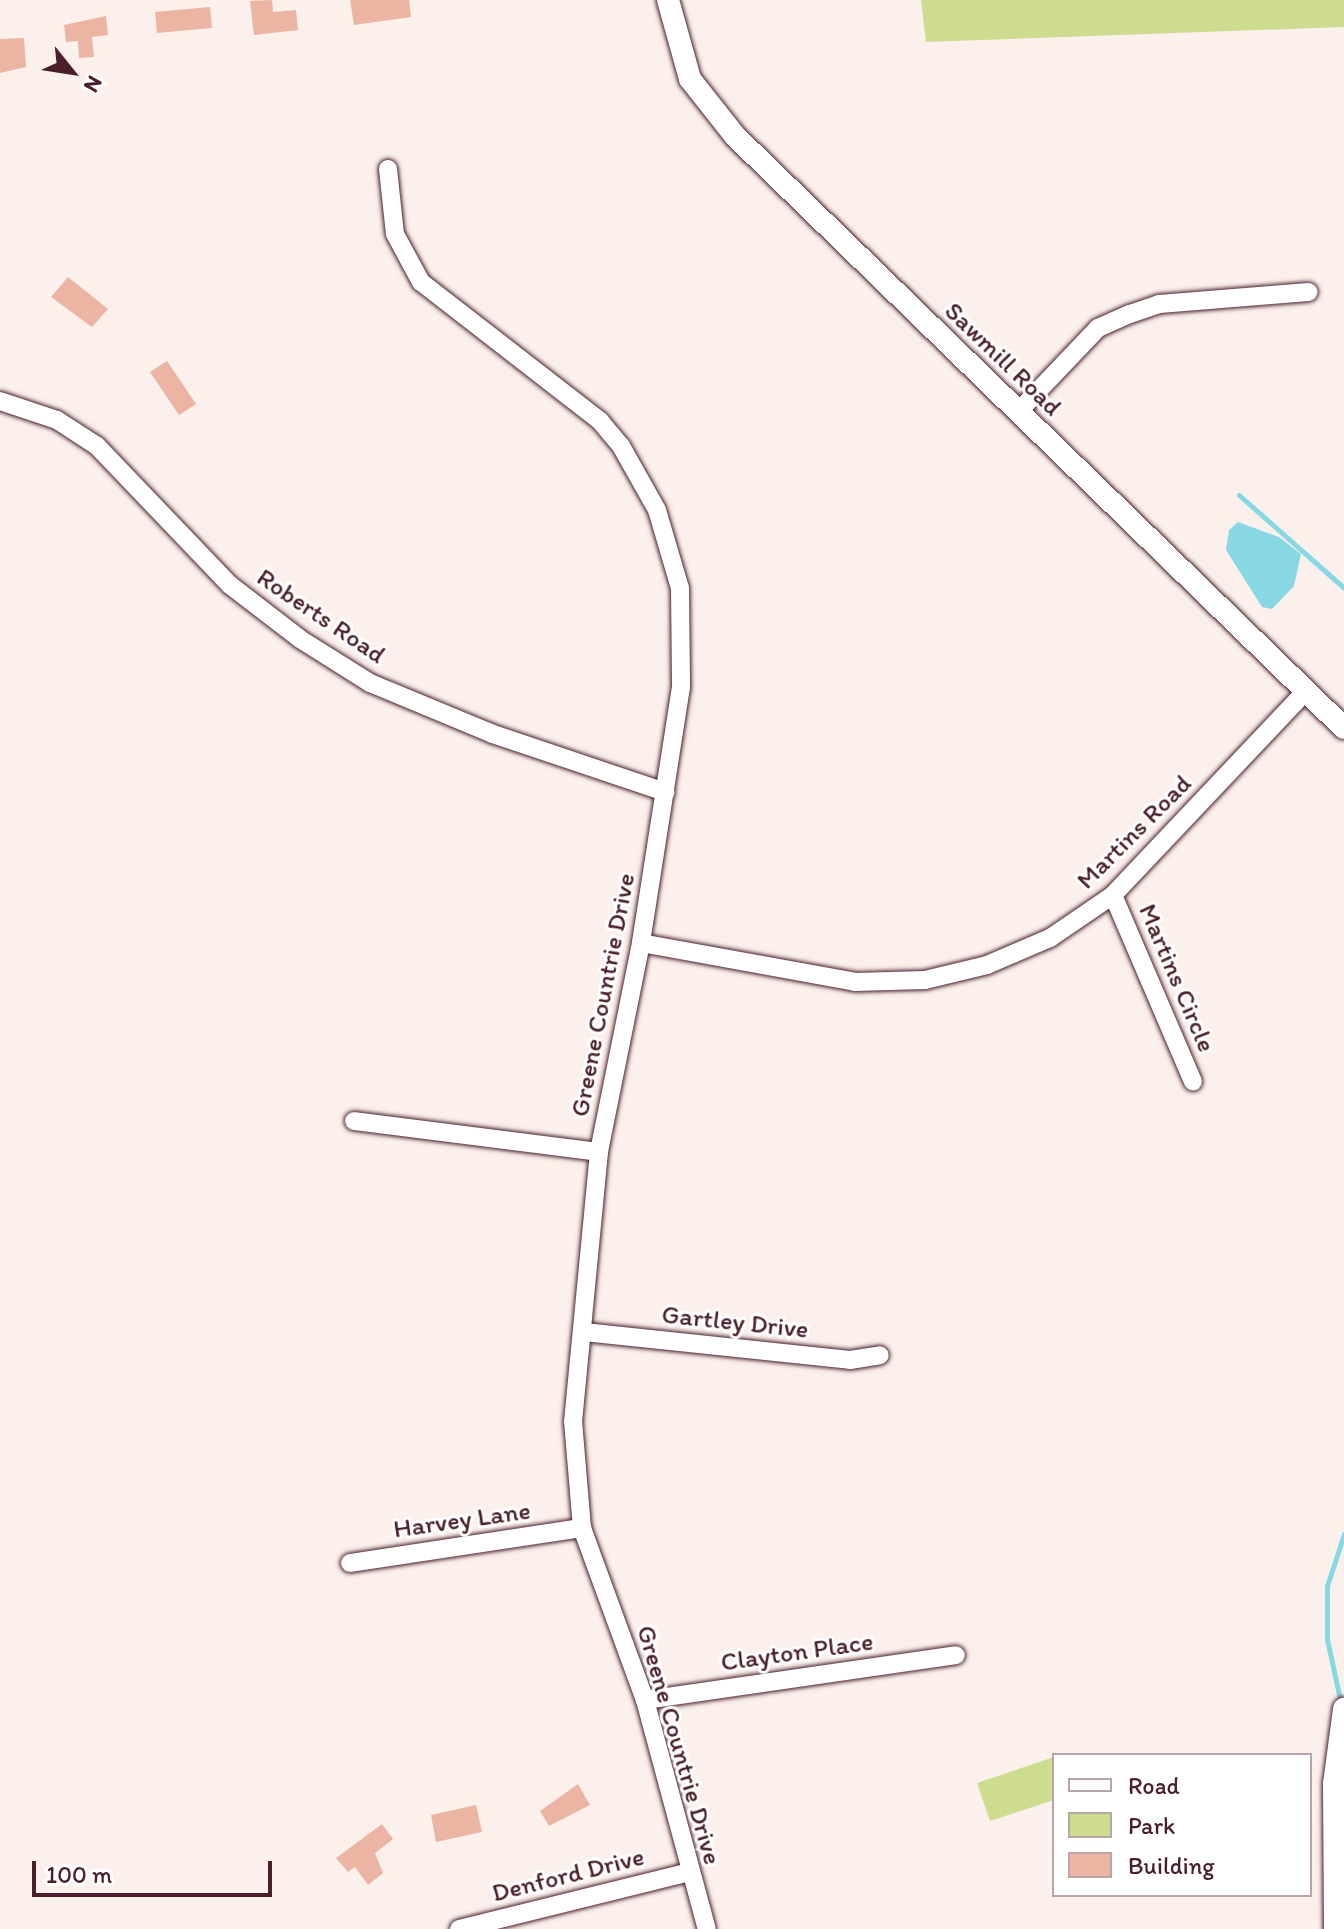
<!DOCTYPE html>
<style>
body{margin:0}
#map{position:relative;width:1344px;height:1929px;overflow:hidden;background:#fbf0ec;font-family:Itim,sans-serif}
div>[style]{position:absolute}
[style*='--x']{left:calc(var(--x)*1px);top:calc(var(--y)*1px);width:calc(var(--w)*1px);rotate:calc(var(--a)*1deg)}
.green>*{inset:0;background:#cedc90}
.water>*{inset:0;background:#88d8e3}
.stream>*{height:5px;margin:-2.5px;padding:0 2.5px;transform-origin:2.5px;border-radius:2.5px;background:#88d8e3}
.building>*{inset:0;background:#ecb4a2}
.roads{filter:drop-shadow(0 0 2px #4a1f2b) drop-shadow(0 0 2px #4a1f2b)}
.minor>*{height:18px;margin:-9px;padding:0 9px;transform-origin:9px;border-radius:9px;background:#fff}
.tertiary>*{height:22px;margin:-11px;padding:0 11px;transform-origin:11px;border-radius:11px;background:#fff}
span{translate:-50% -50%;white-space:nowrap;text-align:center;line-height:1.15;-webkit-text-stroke:6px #fff;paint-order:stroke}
.street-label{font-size:26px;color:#4a1f2b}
.legend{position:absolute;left:1052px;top:1753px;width:260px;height:144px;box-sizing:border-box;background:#fff;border:2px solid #b7a5aa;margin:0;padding:10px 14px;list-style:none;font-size:24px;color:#4a1f2b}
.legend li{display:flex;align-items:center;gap:16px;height:40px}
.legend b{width:40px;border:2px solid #b7a5aa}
.north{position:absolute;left:32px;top:32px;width:80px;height:80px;-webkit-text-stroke:6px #fff;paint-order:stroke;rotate:120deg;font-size:22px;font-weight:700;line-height:32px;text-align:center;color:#4a1f2b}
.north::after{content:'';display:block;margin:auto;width:28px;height:36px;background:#4a1f2b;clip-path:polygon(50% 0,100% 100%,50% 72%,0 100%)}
.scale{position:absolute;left:32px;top:1861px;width:240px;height:36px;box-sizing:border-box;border:4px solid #4a1f2b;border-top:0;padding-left:10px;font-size:24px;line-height:28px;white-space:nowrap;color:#4a1f2b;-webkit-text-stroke:6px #fff;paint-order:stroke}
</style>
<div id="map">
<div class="green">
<div style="clip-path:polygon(921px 0,1344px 0,1344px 27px,926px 42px)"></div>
<div style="clip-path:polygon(1054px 1757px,1054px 1800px,990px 1821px,977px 1783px)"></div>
</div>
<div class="water">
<div style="clip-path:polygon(1238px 522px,1279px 537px,1301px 554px,1294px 586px,1272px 609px,1262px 607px,1226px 550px,1229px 530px)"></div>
</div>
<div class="stream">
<div style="--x:1239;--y:495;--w:140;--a:41.5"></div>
<div style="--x:1341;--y:1704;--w:66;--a:-102.2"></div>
<div style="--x:1327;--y:1639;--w:53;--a:-90"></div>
<div style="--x:1327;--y:1586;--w:55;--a:-71.9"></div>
</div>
<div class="building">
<div style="clip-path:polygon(272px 0,273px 12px,296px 10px,298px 30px,254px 35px,250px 1px)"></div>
<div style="clip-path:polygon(350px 0,409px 0,411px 17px,354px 25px)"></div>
<div style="clip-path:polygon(210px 7px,212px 28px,157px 33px,155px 12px)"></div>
<div style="clip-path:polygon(106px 16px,108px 35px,92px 37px,94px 57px,79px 58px,78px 41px,66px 42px,64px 25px)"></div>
<div style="clip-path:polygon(24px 38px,26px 67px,0 73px,0 39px)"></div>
<div style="clip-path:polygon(68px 277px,108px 309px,92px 327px,51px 297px)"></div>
<div style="clip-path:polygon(167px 361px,196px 404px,179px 415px,150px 372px)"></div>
<div style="clip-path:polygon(578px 1784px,590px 1805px,549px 1826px,540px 1811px)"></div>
<div style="clip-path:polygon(476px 1805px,482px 1832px,436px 1842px,431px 1815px)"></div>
<div style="clip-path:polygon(382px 1824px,393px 1839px,375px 1853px,383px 1873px,368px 1885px,355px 1867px,348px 1872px,336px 1858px)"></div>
</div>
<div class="roads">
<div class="minor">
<div style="--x:388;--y:169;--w:65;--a:83.9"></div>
<div style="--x:395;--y:234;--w:55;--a:61.6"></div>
<div style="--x:421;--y:282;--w:227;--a:37.8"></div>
<div style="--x:600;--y:421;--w:33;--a:50"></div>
<div style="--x:621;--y:446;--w:73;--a:60.6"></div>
<div style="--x:657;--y:510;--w:81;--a:73.6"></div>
<div style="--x:680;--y:588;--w:99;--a:89.4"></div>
<div style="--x:681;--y:687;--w:259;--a:98.9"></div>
<div style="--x:641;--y:943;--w:213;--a:101.4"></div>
<div style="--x:599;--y:1152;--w:270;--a:95.5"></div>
<div style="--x:573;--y:1421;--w:107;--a:85.2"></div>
<div style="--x:582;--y:1528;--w:183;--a:69.9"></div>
<div style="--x:645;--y:1700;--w:237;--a:74.9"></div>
<div style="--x:0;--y:401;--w:60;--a:18.4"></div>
<div style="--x:57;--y:420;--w:48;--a:33"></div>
<div style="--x:97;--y:446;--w:192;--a:46.3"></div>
<div style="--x:230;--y:585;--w:88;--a:37.6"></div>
<div style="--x:300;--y:639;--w:83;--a:32.2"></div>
<div style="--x:370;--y:683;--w:133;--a:22.5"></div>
<div style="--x:493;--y:734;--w:182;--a:18.6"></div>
<div style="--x:1018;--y:412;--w:116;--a:-46.4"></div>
<div style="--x:1098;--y:328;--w:35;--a:-24"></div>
<div style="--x:1130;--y:314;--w:31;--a:-19"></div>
<div style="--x:1159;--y:304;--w:150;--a:-4.6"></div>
<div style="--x:1113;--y:895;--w:203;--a:66.8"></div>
<div style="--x:641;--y:943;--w:218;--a:10.3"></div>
<div style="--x:855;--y:982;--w:70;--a:-1.6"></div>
<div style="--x:925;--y:980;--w:64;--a:-13.6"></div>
<div style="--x:987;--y:965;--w:69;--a:-23.2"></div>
<div style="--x:1050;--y:938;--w:76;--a:-34.3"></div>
<div style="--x:1113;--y:895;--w:278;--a:-46.6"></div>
<div style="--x:354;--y:1121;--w:247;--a:7.2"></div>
<div style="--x:584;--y:1332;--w:267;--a:6"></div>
<div style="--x:850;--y:1360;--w:30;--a:-9"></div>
<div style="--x:350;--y:1563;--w:235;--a:-8.6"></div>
<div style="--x:645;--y:1700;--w:314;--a:-8.2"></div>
<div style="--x:459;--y:1929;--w:237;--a:-13.9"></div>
</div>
<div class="tertiary">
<div style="--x:668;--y:0;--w:82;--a:74.4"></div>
<div style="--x:690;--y:79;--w:73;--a:51.7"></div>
<div style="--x:735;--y:136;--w:849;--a:44.19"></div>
<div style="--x:1335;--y:1929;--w:145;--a:-90.4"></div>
<div style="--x:1334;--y:1784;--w:76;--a:-82.4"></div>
</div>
</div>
<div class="street-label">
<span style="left:1003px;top:359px;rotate:44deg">Sawmill Road</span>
<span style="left:321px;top:616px;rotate:34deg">Roberts Road</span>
<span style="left:1134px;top:832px;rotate:-45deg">Martins Road</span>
<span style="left:1177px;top:978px;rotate:67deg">Martins Circle</span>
<span style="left:603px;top:995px;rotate:-79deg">Greene Countrie Drive</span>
<span style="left:735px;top:1322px;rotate:6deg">Gartley Drive</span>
<span style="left:462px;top:1520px;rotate:-8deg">Harvey Lane</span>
<span style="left:797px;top:1652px;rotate:-8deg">Clayton Place</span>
<span style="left:679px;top:1745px;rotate:74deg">Greene Countrie Drive</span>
<span style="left:568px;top:1875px;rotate:-14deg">Denford Drive</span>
</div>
<ul class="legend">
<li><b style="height:10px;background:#fff"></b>Road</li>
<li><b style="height:22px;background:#cedc90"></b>Park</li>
<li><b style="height:22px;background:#ecb4a2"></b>Building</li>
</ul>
<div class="north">N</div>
<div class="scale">100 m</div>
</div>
